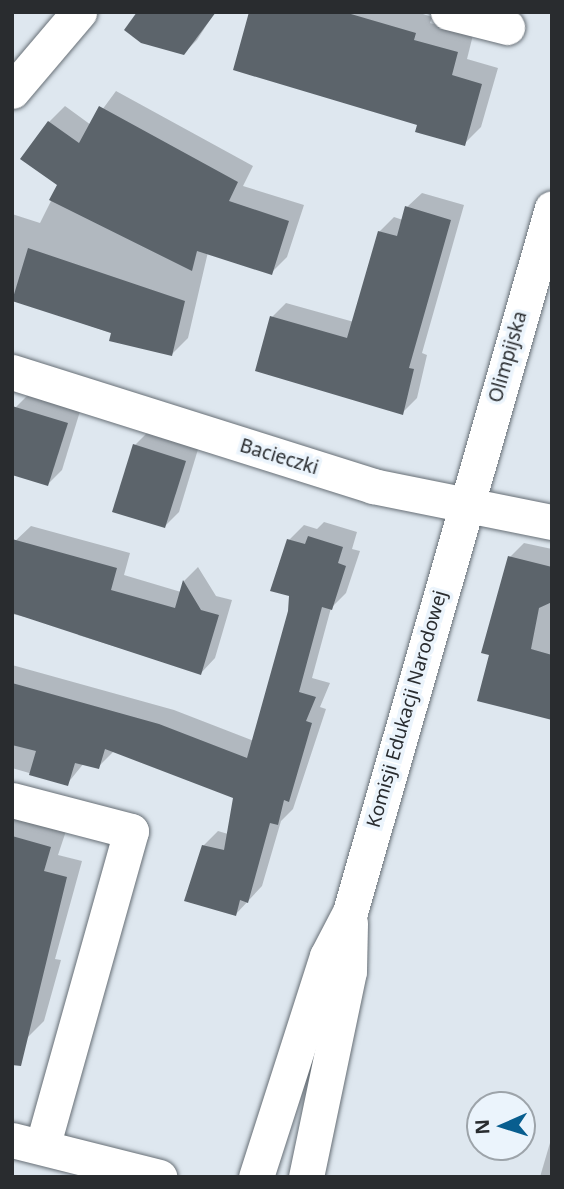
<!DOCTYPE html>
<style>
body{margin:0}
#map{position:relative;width:564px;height:1189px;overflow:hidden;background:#dee7ef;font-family:"Noto Sans",sans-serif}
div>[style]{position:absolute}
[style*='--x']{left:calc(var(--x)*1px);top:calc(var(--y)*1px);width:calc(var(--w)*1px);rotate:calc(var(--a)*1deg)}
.shadow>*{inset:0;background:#0003}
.building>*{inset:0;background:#5c646b}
.roads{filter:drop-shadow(0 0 2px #676f76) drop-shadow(0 0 2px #676f76)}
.minor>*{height:35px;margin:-17.5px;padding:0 17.5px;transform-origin:17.5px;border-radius:17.5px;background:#fff}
span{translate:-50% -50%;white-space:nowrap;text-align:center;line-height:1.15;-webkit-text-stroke:7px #ebf4fc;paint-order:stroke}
.street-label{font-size:19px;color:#292c2f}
.frame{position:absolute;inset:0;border:14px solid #292c2f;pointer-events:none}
.north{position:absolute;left:466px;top:1091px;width:70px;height:70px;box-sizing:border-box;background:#ebf4fc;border:2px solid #9da4aa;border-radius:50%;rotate:267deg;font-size:19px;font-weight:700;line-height:28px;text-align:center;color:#292c2f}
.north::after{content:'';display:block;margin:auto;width:24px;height:32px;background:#085e8f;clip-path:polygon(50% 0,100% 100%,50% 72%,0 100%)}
</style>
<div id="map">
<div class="shadow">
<div style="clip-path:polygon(215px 12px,197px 40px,184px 53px)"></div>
<div style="clip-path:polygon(251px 12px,417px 12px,432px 17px,430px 23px,473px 35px,467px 59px,498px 68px,481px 127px,464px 144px,420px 123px)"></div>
<div style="clip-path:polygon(116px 91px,253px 166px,243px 186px,304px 205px,287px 257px,271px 273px,208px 252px,188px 338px,172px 354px,12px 299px,12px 214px,40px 223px,59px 185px,49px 122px,65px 106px,91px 125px)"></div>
<div style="clip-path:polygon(422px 193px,464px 205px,422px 353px,427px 355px,417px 398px,402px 413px,272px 317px,286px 303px,354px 322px,379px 232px,394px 217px,403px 220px,407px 207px)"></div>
<div style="clip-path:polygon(30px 393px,81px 408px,62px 470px,48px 484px,16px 407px)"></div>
<div style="clip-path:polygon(149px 431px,199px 446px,179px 512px,165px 526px,135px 445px)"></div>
<div style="clip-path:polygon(324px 522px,357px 532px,352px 549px,360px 551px,346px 593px,331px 608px,312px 678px,330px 683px,320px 707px,326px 709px,293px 809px,281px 821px,262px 886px,236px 914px,203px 846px,218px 831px,228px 834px,235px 797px,114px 751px,98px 767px,84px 763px,67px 784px,12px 768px,12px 665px,174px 710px,254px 741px,289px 611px,289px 540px,304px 525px,317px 529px)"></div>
<div style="clip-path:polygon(31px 526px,130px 553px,124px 575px,181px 592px,184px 581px,198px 567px,216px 596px,232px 600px,215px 658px,201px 673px,78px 635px,79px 629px,12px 614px,12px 544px)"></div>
<div style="clip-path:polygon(524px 543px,552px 549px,552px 719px,491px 654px,510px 557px)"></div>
<div style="clip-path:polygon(12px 816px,66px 831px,58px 855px,82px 861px,55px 959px,61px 960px,44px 1021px,28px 1037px,12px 1033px)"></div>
<div style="clip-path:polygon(552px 1136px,552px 1177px,540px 1177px)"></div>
</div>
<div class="building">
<div style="clip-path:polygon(137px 12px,216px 12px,184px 55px,141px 43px,124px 30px)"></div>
<div style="clip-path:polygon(249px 12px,344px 12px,416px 33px,414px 40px,458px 52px,452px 75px,482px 84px,465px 146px,415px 132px,417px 125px,233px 70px)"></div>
<div style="clip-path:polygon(99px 106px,238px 182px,229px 201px,289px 221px,272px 275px,197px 251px,192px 271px,49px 200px,57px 185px,20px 159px,48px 121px,79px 143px)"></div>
<div style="clip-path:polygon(405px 206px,451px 220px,409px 368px,414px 369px,403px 415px,255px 371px,270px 316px,347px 338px,378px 231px,397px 236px)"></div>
<div style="clip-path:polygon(28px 248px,185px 301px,172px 356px,109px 341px,111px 333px,12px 301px)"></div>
<div style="clip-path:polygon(12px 406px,68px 423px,48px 486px,12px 475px)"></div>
<div style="clip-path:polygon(133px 444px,186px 461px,165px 528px,112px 512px)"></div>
<div style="clip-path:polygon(308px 536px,343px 547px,338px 563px,346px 566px,332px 610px,322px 607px,299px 692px,316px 697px,306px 721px,312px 723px,289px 802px,284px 800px,278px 825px,270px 823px,248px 903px,240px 900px,236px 916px,184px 901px,202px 845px,224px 850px,233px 798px,105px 749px,99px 769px,75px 763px,68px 786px,29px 775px,36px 751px,12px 745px,12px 683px,159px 724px,247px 758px,288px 611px,289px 596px,270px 591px,287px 539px,305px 544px)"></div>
<div style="clip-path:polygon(12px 539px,117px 568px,111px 590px,175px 608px,183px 580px,201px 610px,219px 615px,201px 675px,12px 613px)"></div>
<div style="clip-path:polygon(508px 556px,552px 567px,552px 602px,539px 608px,531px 649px,552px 655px,552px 720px,477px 701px,489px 655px,481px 653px)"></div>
<div style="clip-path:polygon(12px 836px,51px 847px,44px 871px,67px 877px,21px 1066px,12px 1065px)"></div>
</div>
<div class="roads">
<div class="minor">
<div style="--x:448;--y:12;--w:61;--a:14.3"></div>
<div style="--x:12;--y:91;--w:104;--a:-49.7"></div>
<div style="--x:12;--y:372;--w:379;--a:17.5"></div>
<div style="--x:373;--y:486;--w:183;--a:11.4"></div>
<div style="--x:12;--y:800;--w:123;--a:14.6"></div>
<div style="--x:131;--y:831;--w:328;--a:105.7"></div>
<div style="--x:12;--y:1140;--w:152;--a:14.1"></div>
<div style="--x:256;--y:1177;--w:232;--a:-72.2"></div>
<div style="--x:327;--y:956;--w:50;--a:-62.4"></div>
<div style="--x:350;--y:912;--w:732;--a:-73.99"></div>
<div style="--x:306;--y:1177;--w:210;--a:-78.2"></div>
<div style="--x:349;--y:971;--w:48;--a:-88.8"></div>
</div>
</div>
<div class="street-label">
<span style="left:508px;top:357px;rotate:-74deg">Olimpijska</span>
<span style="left:279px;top:457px;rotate:17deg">Bacieczki</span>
<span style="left:407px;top:709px;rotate:-74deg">Komisji Edukacji Narodowej</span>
</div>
<div class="frame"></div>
<div class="north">N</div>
</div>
